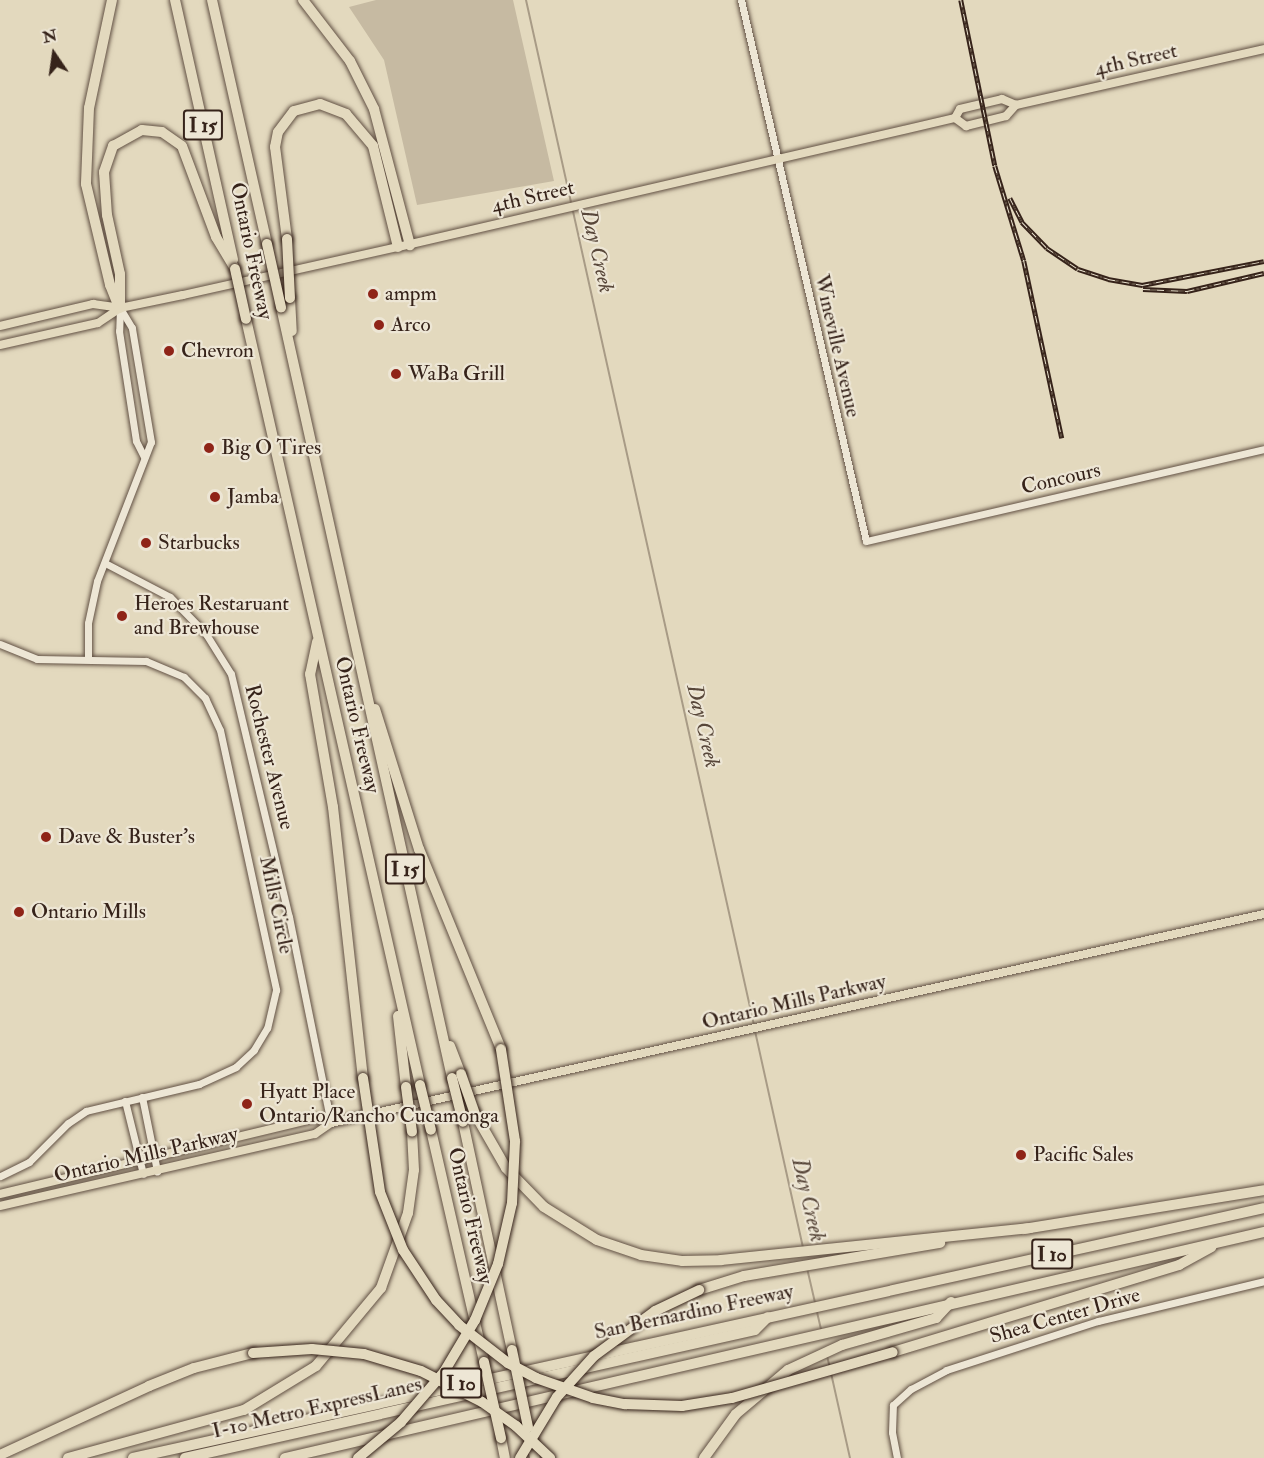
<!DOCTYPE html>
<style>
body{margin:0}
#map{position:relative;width:1264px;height:1458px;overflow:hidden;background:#e3d9be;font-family:"IM FELL Double Pica",serif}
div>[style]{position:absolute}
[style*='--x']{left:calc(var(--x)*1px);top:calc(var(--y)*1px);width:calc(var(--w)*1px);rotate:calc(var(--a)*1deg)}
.green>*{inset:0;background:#c6baa2}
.stream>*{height:2px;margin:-1px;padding:0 1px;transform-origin:1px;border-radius:1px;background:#a89b86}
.roads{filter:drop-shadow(0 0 2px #615043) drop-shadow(0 0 2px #615043)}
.minor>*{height:7px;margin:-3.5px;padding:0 3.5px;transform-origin:3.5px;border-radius:3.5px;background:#ede6d5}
.major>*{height:8px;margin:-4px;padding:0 4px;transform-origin:4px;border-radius:4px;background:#e3d9be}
.highway>*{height:10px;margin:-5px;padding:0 5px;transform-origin:5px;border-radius:5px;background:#e3d9be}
.rail>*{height:4.5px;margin-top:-2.25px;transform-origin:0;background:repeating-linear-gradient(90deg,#ede6d5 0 7px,#36231a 0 14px);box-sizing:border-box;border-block:2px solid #36231a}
.bridges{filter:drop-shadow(0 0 2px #36231a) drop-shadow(0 0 2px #36231a)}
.highway-bridge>*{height:10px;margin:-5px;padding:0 5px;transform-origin:5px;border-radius:5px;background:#e3d9be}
.dots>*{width:16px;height:16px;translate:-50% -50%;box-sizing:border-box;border:3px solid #ede6d5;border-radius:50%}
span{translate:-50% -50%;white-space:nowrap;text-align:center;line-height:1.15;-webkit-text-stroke:4.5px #ede6d5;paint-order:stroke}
.shield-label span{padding:2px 4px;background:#ede6d5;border:2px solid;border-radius:4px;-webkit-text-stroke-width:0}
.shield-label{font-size:20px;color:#36231a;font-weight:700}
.street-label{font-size:21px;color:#36231a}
.poi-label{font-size:21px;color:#36231a}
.left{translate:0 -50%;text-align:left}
.water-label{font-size:22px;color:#58473a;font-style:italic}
.north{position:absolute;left:24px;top:24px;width:60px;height:60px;-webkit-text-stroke:4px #ede6d5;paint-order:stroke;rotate:347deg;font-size:16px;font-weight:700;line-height:24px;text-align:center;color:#36231a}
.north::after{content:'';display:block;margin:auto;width:21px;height:27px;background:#36231a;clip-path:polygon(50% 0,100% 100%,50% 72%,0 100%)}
</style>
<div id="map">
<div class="green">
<div style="clip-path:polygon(376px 0,513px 0,554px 181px,417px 205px,384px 60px,349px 7px)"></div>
</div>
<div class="stream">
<div style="--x:526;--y:0;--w:1050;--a:77.46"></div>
<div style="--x:755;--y:1031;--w:222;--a:77.5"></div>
<div style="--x:807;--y:1268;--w:36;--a:77"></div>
<div style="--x:817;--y:1312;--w:18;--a:77"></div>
<div style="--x:827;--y:1356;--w:12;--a:76"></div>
<div style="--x:831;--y:1373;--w:87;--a:77.4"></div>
</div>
<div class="roads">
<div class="minor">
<div style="--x:741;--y:0;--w:555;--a:76.99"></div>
<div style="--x:866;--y:541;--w:408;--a:-13"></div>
<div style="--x:120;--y:308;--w:23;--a:92"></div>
<div style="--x:119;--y:331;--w:111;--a:81.2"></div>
<div style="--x:136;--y:441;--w:18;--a:63"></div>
<div style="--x:105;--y:563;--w:73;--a:27.6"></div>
<div style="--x:170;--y:597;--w:52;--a:45.8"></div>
<div style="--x:206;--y:634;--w:47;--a:58"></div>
<div style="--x:231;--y:674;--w:250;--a:76.6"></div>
<div style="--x:289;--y:917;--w:210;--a:78.5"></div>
<div style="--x:0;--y:644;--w:40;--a:22"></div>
<div style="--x:37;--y:659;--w:109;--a:1.1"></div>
<div style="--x:146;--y:661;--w:41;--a:22.8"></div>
<div style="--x:184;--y:677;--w:30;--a:45"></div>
<div style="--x:205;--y:698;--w:35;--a:65"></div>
<div style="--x:220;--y:730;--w:266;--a:77.8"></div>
<div style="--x:276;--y:990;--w:39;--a:103"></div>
<div style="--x:267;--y:1028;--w:26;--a:121"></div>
<div style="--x:254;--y:1050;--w:25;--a:137"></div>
<div style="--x:236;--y:1067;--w:41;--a:155.3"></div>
<div style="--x:199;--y:1084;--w:116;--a:166.6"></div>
<div style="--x:86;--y:1111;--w:22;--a:146"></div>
<div style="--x:68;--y:1123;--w:55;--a:135"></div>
<div style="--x:29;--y:1162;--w:32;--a:154"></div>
<div style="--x:88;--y:659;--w:36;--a:-90"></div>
<div style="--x:88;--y:623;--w:43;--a:-77.9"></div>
<div style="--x:97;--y:581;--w:149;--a:-68.8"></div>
<div style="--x:151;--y:442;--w:116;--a:-99.5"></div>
<div style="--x:132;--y:328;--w:23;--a:-121"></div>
<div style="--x:142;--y:1097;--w:76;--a:78.5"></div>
<div style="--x:125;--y:1101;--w:75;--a:76.1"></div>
<div style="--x:897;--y:1458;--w:26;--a:-101"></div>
<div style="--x:892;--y:1432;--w:27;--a:-88"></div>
<div style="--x:893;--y:1405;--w:24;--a:-42"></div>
<div style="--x:911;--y:1389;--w:40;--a:-28"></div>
<div style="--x:946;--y:1370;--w:160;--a:-17.9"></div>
<div style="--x:1098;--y:1321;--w:171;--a:-13.5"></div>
</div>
<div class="major">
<div style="--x:955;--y:118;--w:14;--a:36"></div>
<div style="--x:966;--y:126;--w:41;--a:-14"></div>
<div style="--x:1006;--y:116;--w:15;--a:-48"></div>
<div style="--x:1016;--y:105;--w:254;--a:-12.7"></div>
<div style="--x:0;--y:326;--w:96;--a:-13.3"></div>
<div style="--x:93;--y:304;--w:27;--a:8"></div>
<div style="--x:120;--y:308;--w:64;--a:-11.7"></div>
<div style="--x:183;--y:295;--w:220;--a:-12.6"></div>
<div style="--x:398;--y:247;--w:572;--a:-13.04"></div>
<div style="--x:955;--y:118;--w:10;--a:-61"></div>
<div style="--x:960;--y:109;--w:43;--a:-13.4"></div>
<div style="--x:1002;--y:99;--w:15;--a:23"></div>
<div style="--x:0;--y:345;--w:100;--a:-12.7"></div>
<div style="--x:98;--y:323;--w:27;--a:-34"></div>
<div style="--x:0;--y:1194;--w:325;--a:-13.5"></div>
<div style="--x:316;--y:1118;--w:16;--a:18"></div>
<div style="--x:0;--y:1206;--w:323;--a:-12.9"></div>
<div style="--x:315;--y:1134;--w:19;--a:-35"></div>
<div style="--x:331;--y:1123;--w:956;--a:-12.63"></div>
</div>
<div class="highway">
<div style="--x:112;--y:0;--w:110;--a:102"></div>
<div style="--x:89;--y:108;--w:76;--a:92.3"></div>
<div style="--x:86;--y:184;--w:104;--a:76.6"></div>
<div style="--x:110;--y:285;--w:22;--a:68"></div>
<div style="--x:175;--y:0;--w:266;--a:77.4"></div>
<div style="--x:212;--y:0;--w:250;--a:77.3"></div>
<div style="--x:303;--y:0;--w:77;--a:52.4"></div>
<div style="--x:350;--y:61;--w:54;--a:63.4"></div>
<div style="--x:374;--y:109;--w:141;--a:75.2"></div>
<div style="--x:287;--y:239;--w:93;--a:-97.4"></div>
<div style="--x:275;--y:147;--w:15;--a:-79"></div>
<div style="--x:278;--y:132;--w:26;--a:-53"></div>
<div style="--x:294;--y:111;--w:27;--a:-15"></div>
<div style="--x:320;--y:104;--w:28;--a:21"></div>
<div style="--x:346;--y:114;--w:42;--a:49.8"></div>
<div style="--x:373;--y:146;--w:104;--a:76.1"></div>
<div style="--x:290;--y:298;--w:33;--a:87"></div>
<div style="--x:281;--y:307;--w:790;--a:77.49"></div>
<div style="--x:120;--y:308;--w:34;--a:-90"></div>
<div style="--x:120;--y:274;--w:60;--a:-102.4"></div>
<div style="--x:107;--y:215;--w:43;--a:-94"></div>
<div style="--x:104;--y:172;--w:28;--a:-71"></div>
<div style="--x:113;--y:146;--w:33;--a:-29"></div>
<div style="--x:142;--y:130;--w:20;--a:6"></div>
<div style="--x:162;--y:132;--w:24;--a:35"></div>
<div style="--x:182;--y:146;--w:97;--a:69.5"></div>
<div style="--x:216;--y:237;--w:37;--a:59"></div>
<div style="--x:246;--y:319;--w:786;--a:77.2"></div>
<div style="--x:317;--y:642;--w:33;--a:102"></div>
<div style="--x:310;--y:674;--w:135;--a:80.2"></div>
<div style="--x:333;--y:807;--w:273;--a:83.7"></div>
<div style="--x:375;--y:709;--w:147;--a:72.6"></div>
<div style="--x:419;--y:849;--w:216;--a:67.7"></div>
<div style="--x:398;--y:1016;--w:71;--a:83.6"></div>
<div style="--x:450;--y:1046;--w:30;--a:69"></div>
<div style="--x:475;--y:1114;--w:62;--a:60.1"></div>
<div style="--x:506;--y:1168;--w:54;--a:45.7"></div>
<div style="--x:544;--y:1207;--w:62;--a:31.9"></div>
<div style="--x:597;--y:1240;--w:46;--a:18.8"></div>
<div style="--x:641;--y:1255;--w:41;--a:8.3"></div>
<div style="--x:682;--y:1261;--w:39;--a:-1"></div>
<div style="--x:721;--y:1260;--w:311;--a:-5.9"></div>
<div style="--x:463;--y:1122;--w:233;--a:77.9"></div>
<div style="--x:431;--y:1130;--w:238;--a:77.1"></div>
<div style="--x:1024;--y:1229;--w:243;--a:-9.2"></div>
<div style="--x:699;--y:1290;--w:47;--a:-17.3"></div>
<div style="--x:744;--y:1276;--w:199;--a:-9.6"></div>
<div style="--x:893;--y:1352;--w:299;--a:-16.9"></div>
<div style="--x:1179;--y:1265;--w:37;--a:-29"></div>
<div style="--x:501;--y:1438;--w:20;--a:79"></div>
<div style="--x:531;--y:1438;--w:20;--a:79"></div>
<div style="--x:0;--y:1455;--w:164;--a:-24.8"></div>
<div style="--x:149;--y:1386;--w:48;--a:-21.8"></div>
<div style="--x:194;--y:1368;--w:61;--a:-14.3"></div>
<div style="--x:68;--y:1458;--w:182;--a:-15.3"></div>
<div style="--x:244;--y:1410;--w:84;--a:-31.4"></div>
<div style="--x:316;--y:1366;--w:102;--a:-50.2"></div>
<div style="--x:381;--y:1288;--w:80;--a:-70.2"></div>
<div style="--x:408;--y:1213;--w:43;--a:-82.1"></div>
<div style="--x:414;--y:1170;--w:38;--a:-93"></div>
<div style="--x:133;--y:1458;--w:1158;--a:-12.46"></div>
<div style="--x:185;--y:1458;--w:584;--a:-12.66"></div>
<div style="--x:755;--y:1330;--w:18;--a:-45"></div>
<div style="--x:285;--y:1458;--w:1005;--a:-13"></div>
<div style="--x:704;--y:1458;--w:54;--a:-54"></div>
<div style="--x:736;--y:1414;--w:68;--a:-40.2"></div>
<div style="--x:788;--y:1370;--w:60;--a:-24.8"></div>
<div style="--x:842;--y:1345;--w:98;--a:-16"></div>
<div style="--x:936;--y:1318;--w:22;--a:-47"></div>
</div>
</div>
<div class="rail">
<div style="--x:961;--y:0;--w:169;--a:78.4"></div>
<div style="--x:995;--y:166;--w:99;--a:73"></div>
<div style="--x:1024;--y:261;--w:181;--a:77.9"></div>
<div style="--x:1010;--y:198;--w:27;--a:63"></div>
<div style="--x:1022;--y:222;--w:36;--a:46"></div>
<div style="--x:1047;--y:248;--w:37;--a:34"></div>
<div style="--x:1078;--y:269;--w:32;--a:18"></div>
<div style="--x:1108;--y:279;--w:35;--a:10"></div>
<div style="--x:1142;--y:285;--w:124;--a:-11.1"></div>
<div style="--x:1143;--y:289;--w:44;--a:2.6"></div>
<div style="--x:1187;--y:291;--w:79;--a:-13.2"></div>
</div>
<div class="bridges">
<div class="highway-bridge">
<div style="--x:287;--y:239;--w:59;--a:87.1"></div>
<div style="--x:267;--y:244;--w:65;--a:77.5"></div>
<div style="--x:235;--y:269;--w:51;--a:77.6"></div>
<div style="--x:461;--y:1074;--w:42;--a:70.7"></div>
<div style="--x:363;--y:1078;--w:115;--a:81.5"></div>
<div style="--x:380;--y:1192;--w:62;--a:68.4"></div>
<div style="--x:403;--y:1250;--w:60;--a:56.6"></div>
<div style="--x:436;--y:1300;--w:34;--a:47"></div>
<div style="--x:459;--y:1325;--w:62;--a:37.8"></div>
<div style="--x:508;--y:1363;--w:32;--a:28"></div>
<div style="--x:536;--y:1378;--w:60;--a:19.3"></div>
<div style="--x:593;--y:1398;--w:33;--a:11"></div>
<div style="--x:625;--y:1404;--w:57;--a:2"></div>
<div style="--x:682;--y:1406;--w:51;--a:-9.1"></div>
<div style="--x:732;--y:1398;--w:167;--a:-15.9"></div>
<div style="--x:452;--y:1078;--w:45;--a:76"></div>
<div style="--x:420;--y:1085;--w:46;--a:76.3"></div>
<div style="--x:406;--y:1087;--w:45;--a:82.4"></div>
<div style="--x:512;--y:1350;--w:79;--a:78.3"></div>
<div style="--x:253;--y:1353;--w:59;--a:-3.9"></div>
<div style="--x:312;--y:1349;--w:52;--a:5.5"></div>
<div style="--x:364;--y:1354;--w:59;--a:16.6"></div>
<div style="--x:421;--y:1371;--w:68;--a:26.9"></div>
<div style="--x:482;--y:1402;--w:42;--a:35.2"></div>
<div style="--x:516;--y:1426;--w:47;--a:43.3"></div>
<div style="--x:484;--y:1362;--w:78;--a:77.4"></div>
<div style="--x:358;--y:1458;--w:56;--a:-39.9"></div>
<div style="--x:401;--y:1422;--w:66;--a:-49.3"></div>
<div style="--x:444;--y:1372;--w:61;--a:-59.2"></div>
<div style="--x:475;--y:1320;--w:61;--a:-67.7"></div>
<div style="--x:498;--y:1264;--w:63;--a:-77.1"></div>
<div style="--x:512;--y:1203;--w:62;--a:-87.2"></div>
<div style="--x:515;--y:1141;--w:93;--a:-98.7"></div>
<div style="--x:520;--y:1458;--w:71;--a:-58.8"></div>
<div style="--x:557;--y:1397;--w:55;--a:-47.9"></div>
<div style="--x:594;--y:1356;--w:76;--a:-36.4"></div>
<div style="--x:655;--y:1311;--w:49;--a:-25.5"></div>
</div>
</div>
<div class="dots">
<div style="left:373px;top:294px;background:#8f2418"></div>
<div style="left:379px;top:325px;background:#8f2418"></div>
<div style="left:169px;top:351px;background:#8f2418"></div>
<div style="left:396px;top:374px;background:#8f2418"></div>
<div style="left:209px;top:448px;background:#8f2418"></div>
<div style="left:215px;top:497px;background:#8f2418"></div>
<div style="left:146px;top:543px;background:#8f2418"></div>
<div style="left:122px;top:616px;background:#8f2418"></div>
<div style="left:46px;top:837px;background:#8f2418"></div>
<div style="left:19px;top:912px;background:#8f2418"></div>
<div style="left:247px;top:1104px;background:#8f2418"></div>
<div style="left:1021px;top:1155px;background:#8f2418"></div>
</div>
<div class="shield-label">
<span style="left:203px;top:125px">I 15</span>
<span style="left:405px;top:869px">I 15</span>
<span style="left:1052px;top:1254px">I 10</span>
<span style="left:461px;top:1383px">I 10</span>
</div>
<div class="street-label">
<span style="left:1136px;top:60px;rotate:-13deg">4th Street</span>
<span style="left:533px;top:197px;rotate:-13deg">4th Street</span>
<span style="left:251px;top:251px;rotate:78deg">Ontario Freeway</span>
<span style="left:837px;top:346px;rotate:77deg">Wineville Avenue</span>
<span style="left:1061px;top:479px;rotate:-13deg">Concours</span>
<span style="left:357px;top:725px;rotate:77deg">Ontario Freeway</span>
<span style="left:269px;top:757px;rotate:76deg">Rochester Avenue</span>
<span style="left:276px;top:905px;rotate:78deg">Mills Circle</span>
<span style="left:794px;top:1002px;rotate:-13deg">Ontario Mills Parkway</span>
<span style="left:146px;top:1155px;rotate:-13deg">Ontario Mills Parkway</span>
<span style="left:470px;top:1216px;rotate:77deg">Ontario Freeway</span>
<span style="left:694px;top:1312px;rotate:-12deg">San Bernardino Freeway</span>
<span style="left:1065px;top:1316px;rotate:-16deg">Shea Center Drive</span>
<span style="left:317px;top:1408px;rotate:-13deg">I-10 Metro ExpressLanes</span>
</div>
<div class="poi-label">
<span class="left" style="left:385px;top:294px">ampm</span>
<span class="left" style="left:391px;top:325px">Arco</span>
<span class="left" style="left:181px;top:351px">Chevron</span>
<span class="left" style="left:408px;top:374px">WaBa Grill</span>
<span class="left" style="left:221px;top:448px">Big O Tires</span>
<span class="left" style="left:227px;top:497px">Jamba</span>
<span class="left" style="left:158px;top:543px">Starbucks</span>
<span class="left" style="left:134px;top:616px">Heroes Restaruant<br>and Brewhouse</span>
<span class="left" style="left:58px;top:837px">Dave &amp; Buster's</span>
<span class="left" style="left:31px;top:912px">Ontario Mills</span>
<span class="left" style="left:259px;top:1104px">Hyatt Place<br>Ontario/Rancho Cucamonga</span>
<span class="left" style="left:1033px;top:1155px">Pacific Sales</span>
</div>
<div class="water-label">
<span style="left:597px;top:251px;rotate:77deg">Day Creek</span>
<span style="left:703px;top:726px;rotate:77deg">Day Creek</span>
<span style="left:808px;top:1200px;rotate:77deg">Day Creek</span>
</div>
<div class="north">N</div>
</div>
